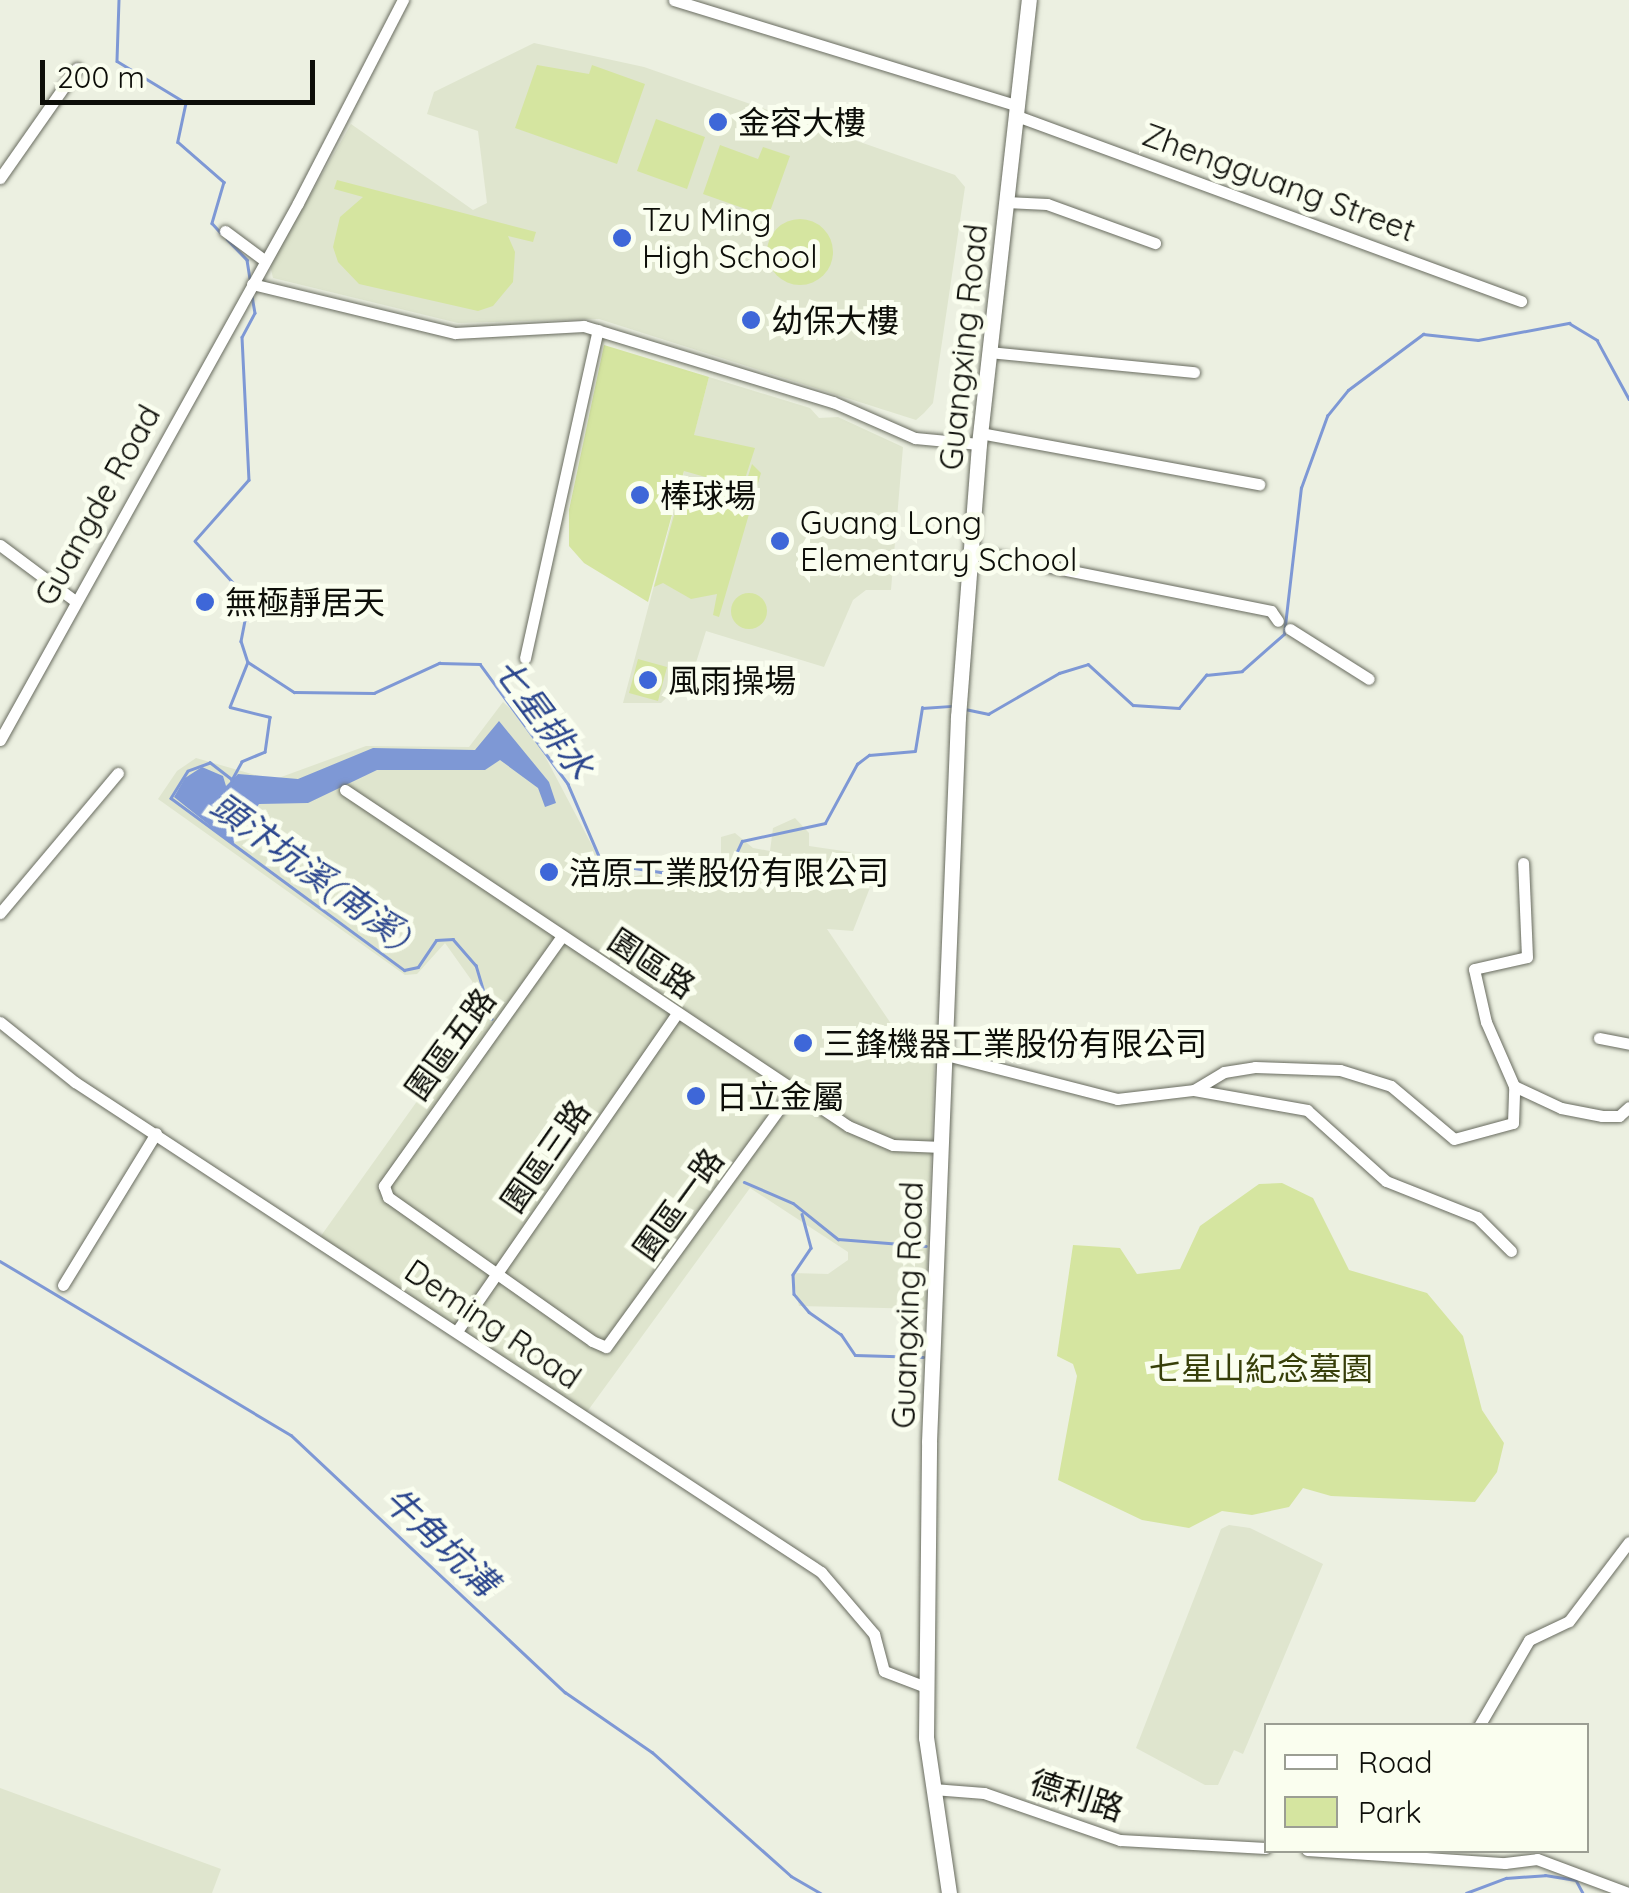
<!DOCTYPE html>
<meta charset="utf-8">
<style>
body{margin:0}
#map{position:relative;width:1629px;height:1893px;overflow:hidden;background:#ecf0e1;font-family:Quicksand,"Noto Sans TC",sans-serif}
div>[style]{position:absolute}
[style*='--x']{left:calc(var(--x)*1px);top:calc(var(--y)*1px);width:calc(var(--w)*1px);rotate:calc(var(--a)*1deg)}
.built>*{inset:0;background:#dfe5ce}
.green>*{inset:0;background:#d5e5a0}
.round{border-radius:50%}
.water>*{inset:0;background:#7e98d5}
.stream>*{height:2.5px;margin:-1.25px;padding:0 1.25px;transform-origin:1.25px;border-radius:1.25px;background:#7e98d5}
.roads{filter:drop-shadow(0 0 2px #686b5f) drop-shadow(0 0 2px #686b5f)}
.minor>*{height:11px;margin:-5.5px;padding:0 5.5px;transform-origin:5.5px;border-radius:5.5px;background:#fff}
.major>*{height:15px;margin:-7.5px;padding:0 7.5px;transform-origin:7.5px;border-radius:7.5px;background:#fff}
.dots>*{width:28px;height:28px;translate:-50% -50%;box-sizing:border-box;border:5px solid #fafeef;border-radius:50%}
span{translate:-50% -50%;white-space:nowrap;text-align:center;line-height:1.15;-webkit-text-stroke:10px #fafeef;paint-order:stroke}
.poi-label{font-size:32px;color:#0d0e09}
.left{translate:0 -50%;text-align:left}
.street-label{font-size:32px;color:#0d0e09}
.park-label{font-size:32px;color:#373f09}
.water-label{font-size:35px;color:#2b468e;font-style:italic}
.legend{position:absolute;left:1264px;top:1723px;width:325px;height:130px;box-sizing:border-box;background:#fafeef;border:2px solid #9b9e93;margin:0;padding:12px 18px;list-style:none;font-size:30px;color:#0d0e09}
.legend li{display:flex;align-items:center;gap:20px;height:50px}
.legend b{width:50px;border:2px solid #9b9e93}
.scale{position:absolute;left:40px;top:60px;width:275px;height:45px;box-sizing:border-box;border:5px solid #0d0e09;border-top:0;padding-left:12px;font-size:30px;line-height:35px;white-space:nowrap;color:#0d0e09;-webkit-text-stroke:8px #fafeef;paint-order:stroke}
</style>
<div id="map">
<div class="built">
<div style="clip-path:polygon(534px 43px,644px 67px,955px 175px,965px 187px,933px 403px,924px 413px,916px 420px,599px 319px,458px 323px,273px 278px,270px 265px,351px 124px,473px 210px,487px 203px,478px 131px,427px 114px,434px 92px)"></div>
<div style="clip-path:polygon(709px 377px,810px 408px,819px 418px,838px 417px,903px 447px,891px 590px,866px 590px,853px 600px,824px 667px,706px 631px,693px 672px,661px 703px,623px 703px)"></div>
<div style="clip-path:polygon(503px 702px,528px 724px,605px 870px,617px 880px,654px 872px,673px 885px,721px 870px,721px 837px,735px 833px,753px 848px,770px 851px,773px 828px,795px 818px,809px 833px,809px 846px,850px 852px,863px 862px,871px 885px,853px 931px,827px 929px,900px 1037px,935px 1047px,926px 1309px,799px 1306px,792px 1273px,828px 1274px,848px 1260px,848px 1252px,750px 1188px,581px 1420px,318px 1240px,460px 1041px,480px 1003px,472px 981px,445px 943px,417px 974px,405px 975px,158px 799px,177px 771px,196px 758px,273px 780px,366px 746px,469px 747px)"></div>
<div style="clip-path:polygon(1229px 1525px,1250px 1528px,1323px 1564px,1243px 1754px,1234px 1750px,1218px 1785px,1205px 1785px,1136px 1748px,1221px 1529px)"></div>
<div style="clip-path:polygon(0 1788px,221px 1869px,212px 1893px,0 1893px)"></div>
</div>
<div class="green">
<div style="clip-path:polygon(537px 65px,589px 74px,592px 65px,645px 84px,617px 164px,515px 128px)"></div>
<div style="clip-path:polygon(656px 119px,705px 137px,687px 189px,637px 171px)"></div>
<div style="clip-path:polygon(720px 145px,758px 159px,763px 147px,790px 156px,768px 217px,703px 194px)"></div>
<div style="clip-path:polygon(337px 180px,536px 232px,533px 242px,508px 236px,515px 252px,513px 282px,493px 306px,478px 311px,359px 284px,338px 262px,333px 247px,340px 217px,363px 197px,334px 189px)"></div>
<div class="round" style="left:767px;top:219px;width:66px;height:66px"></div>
<div style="clip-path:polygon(604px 345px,709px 377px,694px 435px,755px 448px,742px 488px,717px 481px,740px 501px,752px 464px,761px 473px,719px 617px,713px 615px,717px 594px,691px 599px,663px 583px,654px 587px,680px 494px,695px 483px,716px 480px,684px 471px,648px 602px,584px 563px,569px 546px,569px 510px)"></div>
<div class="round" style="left:731px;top:593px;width:36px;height:36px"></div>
<div style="clip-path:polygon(638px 659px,667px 667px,658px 701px,629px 693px)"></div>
<div style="clip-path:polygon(1282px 1183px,1313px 1198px,1349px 1270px,1427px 1293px,1463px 1336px,1482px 1410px,1504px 1443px,1497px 1472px,1475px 1502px,1331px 1496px,1303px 1488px,1289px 1507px,1252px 1515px,1222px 1511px,1189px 1528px,1142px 1520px,1058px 1480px,1077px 1376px,1073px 1364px,1057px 1356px,1073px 1245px,1120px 1248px,1137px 1274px,1180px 1269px,1200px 1226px,1259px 1184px)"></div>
</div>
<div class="water">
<div style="clip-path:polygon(499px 721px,549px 782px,556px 803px,545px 807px,538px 788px,500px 760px,485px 770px,377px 770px,308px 803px,259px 804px,233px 844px,174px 797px,185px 778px,202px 767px,223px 776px,226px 786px,238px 774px,298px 779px,373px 748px,475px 750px)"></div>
</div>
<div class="stream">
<div style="--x:119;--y:0;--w:61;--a:91.9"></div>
<div style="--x:117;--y:61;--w:81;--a:31.3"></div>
<div style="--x:186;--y:103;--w:40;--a:102"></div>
<div style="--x:178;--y:142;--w:61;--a:41"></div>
<div style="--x:224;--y:182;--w:43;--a:106.3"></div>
<div style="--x:212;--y:223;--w:13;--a:48"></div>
<div style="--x:227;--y:239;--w:29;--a:46"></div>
<div style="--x:247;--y:260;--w:18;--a:81"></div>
<div style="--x:252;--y:296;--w:17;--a:80"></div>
<div style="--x:255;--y:313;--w:27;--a:118"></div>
<div style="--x:242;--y:337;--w:143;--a:87.2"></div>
<div style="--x:249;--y:480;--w:81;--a:131.5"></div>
<div style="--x:195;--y:541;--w:80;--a:47.5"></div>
<div style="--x:249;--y:600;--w:42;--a:101"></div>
<div style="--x:241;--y:641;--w:22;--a:72"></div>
<div style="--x:248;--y:662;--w:55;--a:33.1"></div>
<div style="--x:294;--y:692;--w:80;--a:0.7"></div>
<div style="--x:374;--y:693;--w:72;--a:-24.8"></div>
<div style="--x:439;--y:663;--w:41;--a:1.4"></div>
<div style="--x:480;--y:664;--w:149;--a:53.7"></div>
<div style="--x:568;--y:784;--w:86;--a:66.7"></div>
<div style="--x:602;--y:863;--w:98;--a:8.8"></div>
<div style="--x:699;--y:878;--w:28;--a:-10"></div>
<div style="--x:727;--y:873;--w:35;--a:-65"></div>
<div style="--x:742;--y:841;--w:85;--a:-12.2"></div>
<div style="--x:825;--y:823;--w:67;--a:-61.5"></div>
<div style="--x:857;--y:764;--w:15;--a:-37"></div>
<div style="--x:869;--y:755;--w:46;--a:-5"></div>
<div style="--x:915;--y:751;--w:44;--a:-80.8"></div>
<div style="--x:922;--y:708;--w:30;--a:-4"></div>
<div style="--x:248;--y:662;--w:48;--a:111.8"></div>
<div style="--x:230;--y:707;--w:41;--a:14"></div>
<div style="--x:270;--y:717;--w:35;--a:98"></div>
<div style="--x:265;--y:752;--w:25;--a:157"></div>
<div style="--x:242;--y:762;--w:21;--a:119"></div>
<div style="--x:232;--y:780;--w:28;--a:-142"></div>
<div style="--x:210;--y:763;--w:23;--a:160"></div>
<div style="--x:188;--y:771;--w:32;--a:122"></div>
<div style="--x:171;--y:798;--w:290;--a:36.4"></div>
<div style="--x:404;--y:970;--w:14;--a:-12"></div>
<div style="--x:418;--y:967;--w:32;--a:-56"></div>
<div style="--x:436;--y:940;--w:17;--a:-3"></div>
<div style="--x:453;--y:939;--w:35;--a:49"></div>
<div style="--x:476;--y:965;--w:56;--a:73.5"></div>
<div style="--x:965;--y:709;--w:24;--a:12"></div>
<div style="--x:988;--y:714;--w:82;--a:-30"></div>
<div style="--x:1059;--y:673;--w:30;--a:-17"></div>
<div style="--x:1088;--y:664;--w:61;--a:42.3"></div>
<div style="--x:1133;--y:705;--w:46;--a:3.7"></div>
<div style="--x:1179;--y:708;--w:43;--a:-50.7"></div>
<div style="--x:1206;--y:675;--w:36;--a:-6"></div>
<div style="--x:1242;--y:671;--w:56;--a:-41.4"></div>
<div style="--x:1284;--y:634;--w:147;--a:-83.4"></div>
<div style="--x:1301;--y:488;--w:77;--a:-70.1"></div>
<div style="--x:1327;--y:416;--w:33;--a:-51"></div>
<div style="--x:1348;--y:390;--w:94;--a:-36.7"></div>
<div style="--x:1423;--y:334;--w:55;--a:6.2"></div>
<div style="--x:1478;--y:340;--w:93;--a:-10.6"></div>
<div style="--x:1569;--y:323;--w:33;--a:31"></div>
<div style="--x:1597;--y:340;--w:67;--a:61.5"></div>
<div style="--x:744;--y:1182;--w:53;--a:23.2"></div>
<div style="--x:793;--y:1203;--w:58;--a:38.7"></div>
<div style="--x:838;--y:1239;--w:88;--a:4.5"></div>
<div style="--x:802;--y:1214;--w:35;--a:75"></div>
<div style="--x:811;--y:1248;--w:32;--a:124"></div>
<div style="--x:793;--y:1275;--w:19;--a:87"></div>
<div style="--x:794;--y:1294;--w:23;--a:50"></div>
<div style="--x:809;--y:1312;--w:39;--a:35"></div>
<div style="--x:841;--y:1334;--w:25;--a:56"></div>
<div style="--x:855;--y:1355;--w:68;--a:1.7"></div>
<div style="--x:0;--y:1261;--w:339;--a:30.9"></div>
<div style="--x:291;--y:1435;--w:376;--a:43.2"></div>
<div style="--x:565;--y:1692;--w:106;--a:34.6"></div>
<div style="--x:652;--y:1752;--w:186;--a:41.7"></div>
<div style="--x:791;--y:1876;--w:34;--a:30"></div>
<div style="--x:1466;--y:1893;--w:43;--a:-20.6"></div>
<div style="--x:1506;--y:1878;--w:39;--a:-4"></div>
<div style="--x:1545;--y:1875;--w:31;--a:9"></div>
<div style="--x:1576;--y:1880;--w:15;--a:62"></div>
</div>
<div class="roads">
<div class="minor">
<div style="--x:674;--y:0;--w:360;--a:17.1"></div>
<div style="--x:1017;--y:116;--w:537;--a:20.16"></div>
<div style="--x:0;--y:178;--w:134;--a:-55"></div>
<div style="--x:1006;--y:202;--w:41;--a:2.8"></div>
<div style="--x:1047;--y:204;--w:115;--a:19.9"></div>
<div style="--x:225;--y:231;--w:49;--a:36.6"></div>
<div style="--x:252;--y:284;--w:209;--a:13.6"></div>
<div style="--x:455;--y:333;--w:129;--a:-3.1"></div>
<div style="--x:584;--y:326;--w:260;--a:17"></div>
<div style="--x:833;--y:402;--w:90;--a:23.7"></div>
<div style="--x:915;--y:438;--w:64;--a:5.4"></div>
<div style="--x:989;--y:352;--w:206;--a:5.6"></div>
<div style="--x:980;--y:433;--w:284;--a:10.4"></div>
<div style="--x:0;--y:545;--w:94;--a:36.7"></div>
<div style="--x:971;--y:551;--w:306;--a:11.3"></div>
<div style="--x:1271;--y:611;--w:12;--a:55"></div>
<div style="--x:1290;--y:629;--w:93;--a:32.3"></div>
<div style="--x:525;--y:658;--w:336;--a:-77.5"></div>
<div style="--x:0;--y:740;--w:614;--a:-60.97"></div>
<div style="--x:298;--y:203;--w:229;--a:-62.7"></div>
<div style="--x:345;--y:790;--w:605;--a:33.74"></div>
<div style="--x:848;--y:1126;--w:49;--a:22.9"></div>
<div style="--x:893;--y:1145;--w:49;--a:2.3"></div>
<div style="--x:0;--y:913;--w:183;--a:-49.9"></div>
<div style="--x:562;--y:936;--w:307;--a:125.5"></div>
<div style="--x:384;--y:1186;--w:12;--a:70"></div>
<div style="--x:388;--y:1197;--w:250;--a:35.2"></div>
<div style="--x:592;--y:1341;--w:15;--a:23"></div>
<div style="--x:606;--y:1347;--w:316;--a:-54"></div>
<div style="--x:0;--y:1022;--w:96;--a:38.7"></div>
<div style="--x:75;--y:1082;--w:893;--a:33.3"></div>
<div style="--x:821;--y:1572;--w:82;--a:49.5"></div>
<div style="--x:874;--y:1634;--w:38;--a:75"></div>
<div style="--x:884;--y:1671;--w:45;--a:20.9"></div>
<div style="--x:1599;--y:1038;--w:31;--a:11"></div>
<div style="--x:946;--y:1055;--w:177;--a:14.4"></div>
<div style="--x:1117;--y:1099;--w:78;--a:-6.7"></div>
<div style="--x:1194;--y:1090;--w:35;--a:-31"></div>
<div style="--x:1224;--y:1072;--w:31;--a:-9"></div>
<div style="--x:1255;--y:1067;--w:85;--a:2"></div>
<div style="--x:1340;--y:1070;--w:53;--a:17.4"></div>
<div style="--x:1391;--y:1086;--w:82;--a:40.1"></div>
<div style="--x:1454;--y:1139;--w:61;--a:-15.2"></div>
<div style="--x:1513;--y:1123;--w:37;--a:-88"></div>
<div style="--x:1514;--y:1086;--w:70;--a:-113.6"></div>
<div style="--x:1486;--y:1022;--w:54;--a:-102.8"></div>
<div style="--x:1474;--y:969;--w:54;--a:-12.8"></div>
<div style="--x:1527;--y:957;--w:94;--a:-92.4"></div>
<div style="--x:1514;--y:1086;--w:52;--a:25.1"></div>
<div style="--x:1561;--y:1108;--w:42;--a:11"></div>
<div style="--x:1602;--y:1116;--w:17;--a:0"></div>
<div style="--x:1619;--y:1116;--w:13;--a:-42"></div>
<div style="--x:1194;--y:1090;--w:115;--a:10"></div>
<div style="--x:1307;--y:1110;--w:106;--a:41.9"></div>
<div style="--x:1386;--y:1181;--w:98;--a:21.6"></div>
<div style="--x:1477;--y:1217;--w:48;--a:45"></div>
<div style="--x:63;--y:1285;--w:178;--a:-58.5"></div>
<div style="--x:457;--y:1331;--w:387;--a:-55.3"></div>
<div style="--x:1479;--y:1726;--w:99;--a:-59.8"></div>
<div style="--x:1529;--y:1640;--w:44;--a:-25.4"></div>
<div style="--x:1569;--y:1621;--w:99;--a:-52.8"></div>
<div style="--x:933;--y:1789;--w:51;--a:4.5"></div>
<div style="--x:984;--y:1793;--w:144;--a:19.1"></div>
<div style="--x:1120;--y:1840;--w:146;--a:3.1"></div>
<div style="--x:1307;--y:1850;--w:198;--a:3.8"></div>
<div style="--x:1505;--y:1863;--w:32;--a:-7"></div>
<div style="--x:1537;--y:1859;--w:97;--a:20.5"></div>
</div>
<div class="major">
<div style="--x:949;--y:1893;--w:157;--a:-98.4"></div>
<div style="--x:926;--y:1738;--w:296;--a:-89.4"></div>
<div style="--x:929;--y:1442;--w:726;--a:-87.71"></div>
<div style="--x:958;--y:717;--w:274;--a:-85.6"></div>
<div style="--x:979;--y:444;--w:447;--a:-83.6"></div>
</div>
</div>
<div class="dots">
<div style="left:718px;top:122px;background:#3e67d8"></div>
<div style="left:622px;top:238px;background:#3e67d8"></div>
<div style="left:751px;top:320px;background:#3e67d8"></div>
<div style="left:640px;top:495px;background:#3e67d8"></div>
<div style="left:780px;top:541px;background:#3e67d8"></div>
<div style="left:205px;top:602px;background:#3e67d8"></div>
<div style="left:648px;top:680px;background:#3e67d8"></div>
<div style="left:549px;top:872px;background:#3e67d8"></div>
<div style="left:803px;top:1043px;background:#3e67d8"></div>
<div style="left:696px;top:1096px;background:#3e67d8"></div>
</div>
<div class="poi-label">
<span class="left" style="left:738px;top:122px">金容大樓</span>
<span class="left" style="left:642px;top:238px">Tzu Ming<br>High School</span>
<span class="left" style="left:771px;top:320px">幼保大樓</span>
<span class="left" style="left:660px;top:495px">棒球場</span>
<span class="left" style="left:800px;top:541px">Guang Long<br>Elementary School</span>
<span class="left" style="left:225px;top:602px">無極靜居天</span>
<span class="left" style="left:668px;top:680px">風雨操場</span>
<span class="left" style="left:569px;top:872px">涪原工業股份有限公司</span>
<span class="left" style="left:823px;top:1043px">三鋒機器工業股份有限公司</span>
<span class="left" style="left:716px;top:1096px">日立金屬</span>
</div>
<div class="street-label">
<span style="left:1279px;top:182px;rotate:20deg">Zhengguang Street</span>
<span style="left:963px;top:347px;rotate:-84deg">Guangxing Road</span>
<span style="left:97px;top:505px;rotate:-61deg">Guangde Road</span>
<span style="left:652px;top:963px;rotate:34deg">園區路</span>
<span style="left:450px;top:1044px;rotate:-54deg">園區五路</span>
<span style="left:545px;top:1156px;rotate:-55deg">園區三路</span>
<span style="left:678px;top:1204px;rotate:-54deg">園區一路</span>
<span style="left:907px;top:1305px;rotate:-88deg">Guangxing Road</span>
<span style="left:493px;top:1324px;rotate:34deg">Deming Road</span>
<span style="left:1077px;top:1795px;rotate:18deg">德利路</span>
</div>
<div class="park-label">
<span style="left:1261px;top:1368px">七星山紀念墓園</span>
</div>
<div class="water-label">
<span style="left:544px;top:718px;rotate:53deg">七星排水</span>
<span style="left:311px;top:870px;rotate:36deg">頭汴坑溪(南溪)</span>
<span style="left:441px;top:1541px;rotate:43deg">牛角坑溝</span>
</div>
<ul class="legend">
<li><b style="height:12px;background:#fff"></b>Road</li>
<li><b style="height:28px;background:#d5e5a0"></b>Park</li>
</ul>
<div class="scale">200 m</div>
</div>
